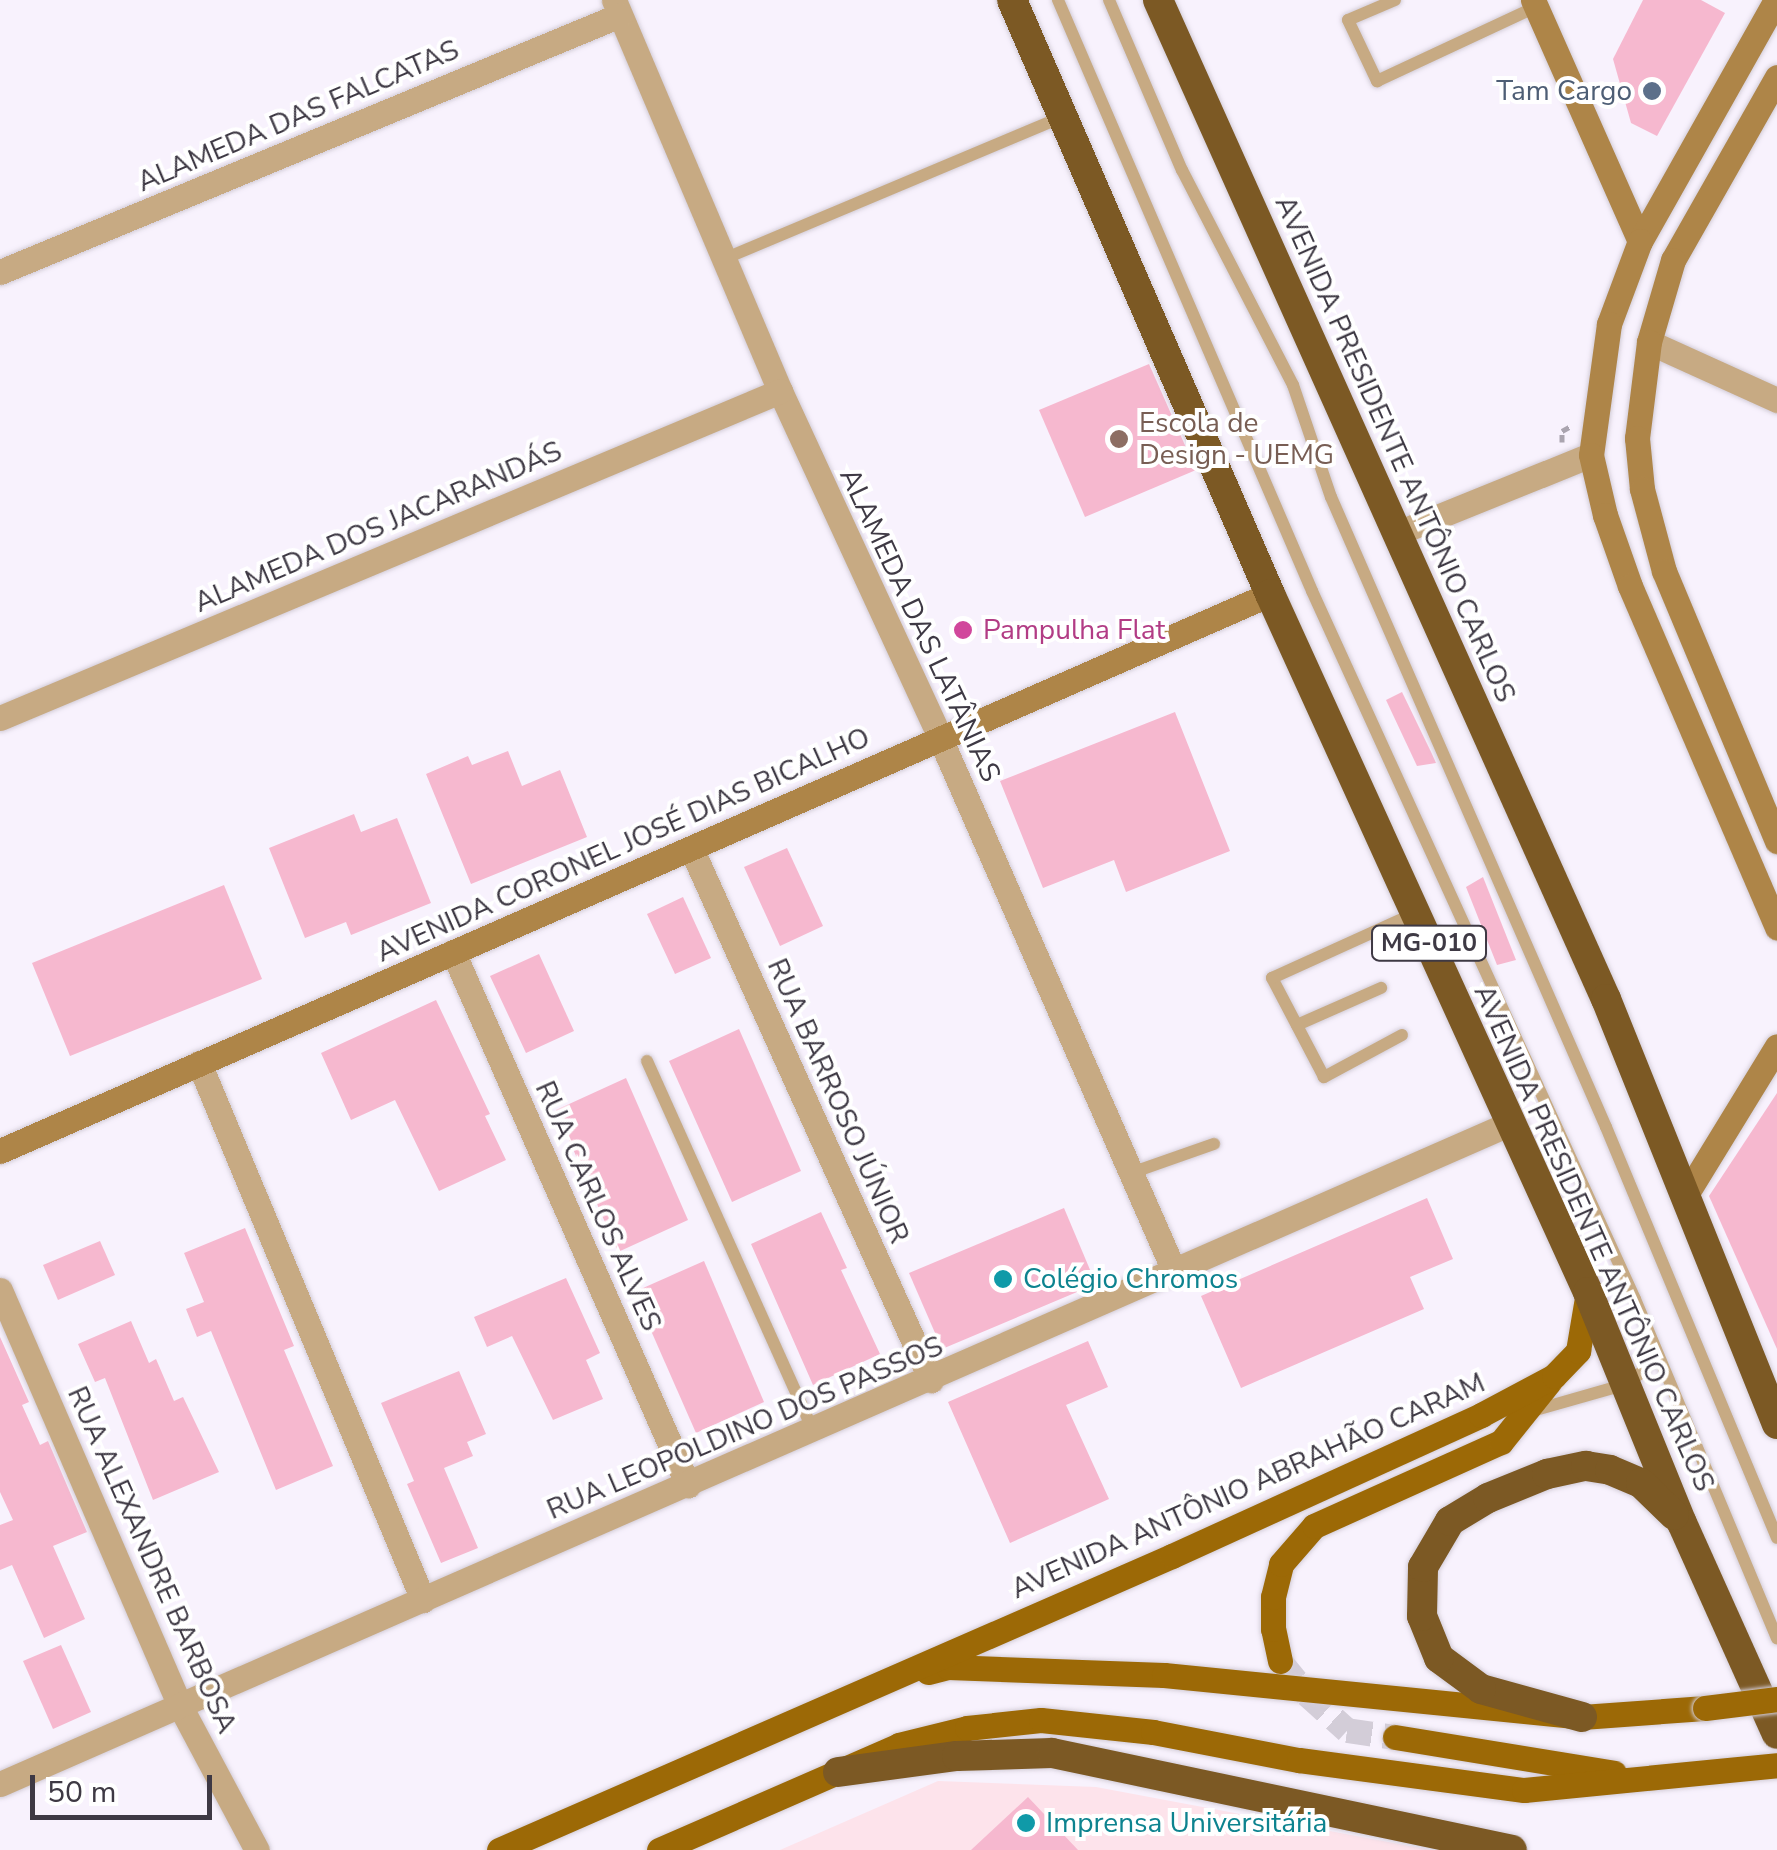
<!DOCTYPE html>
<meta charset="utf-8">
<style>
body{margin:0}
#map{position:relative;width:1777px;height:1850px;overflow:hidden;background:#f8f2fd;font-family:"Nunito Sans",sans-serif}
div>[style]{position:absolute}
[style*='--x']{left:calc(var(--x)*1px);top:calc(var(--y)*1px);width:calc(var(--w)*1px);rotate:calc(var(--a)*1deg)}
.education>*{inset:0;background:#fde3eb}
.building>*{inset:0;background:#f6b8cf}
.primary-tunnel>*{height:25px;margin-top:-12.5px;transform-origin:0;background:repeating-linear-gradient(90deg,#d3cdd8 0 25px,transparent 0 37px)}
.path>*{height:5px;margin-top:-2.5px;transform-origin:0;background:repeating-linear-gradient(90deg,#aaa4af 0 8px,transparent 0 16px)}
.roads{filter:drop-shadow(0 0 2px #d3cdd8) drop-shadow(0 0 2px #d3cdd8)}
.lane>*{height:12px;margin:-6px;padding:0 6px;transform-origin:6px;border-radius:6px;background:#c7aa83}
.street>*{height:25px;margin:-12.5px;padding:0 12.5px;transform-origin:12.5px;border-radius:12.5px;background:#c7aa83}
.secondary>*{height:25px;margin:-12.5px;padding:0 12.5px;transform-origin:12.5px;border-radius:12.5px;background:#ae8548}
.primary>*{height:25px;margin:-12.5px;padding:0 12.5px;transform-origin:12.5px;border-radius:12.5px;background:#9c6906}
.highway>*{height:30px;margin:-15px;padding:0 15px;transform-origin:15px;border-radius:15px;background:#7c5924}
.bridges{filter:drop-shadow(0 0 2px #d3cdd8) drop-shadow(0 0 2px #d3cdd8)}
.primary-bridge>*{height:25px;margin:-12.5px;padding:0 12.5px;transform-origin:12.5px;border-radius:12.5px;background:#9c6906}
.dots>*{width:28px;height:28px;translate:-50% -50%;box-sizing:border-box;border:5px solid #fff;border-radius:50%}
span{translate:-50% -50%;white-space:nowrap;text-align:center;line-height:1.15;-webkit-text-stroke:8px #fff;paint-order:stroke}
.shield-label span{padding:2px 8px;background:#fff;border:2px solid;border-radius:8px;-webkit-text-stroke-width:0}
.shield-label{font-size:25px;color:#3e3944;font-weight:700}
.service-label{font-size:28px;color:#4e5e75}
.right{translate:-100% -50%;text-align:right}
.street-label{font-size:28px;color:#3e3944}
.education-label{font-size:28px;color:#785e54}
.left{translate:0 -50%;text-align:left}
.hotel-label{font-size:28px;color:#b23c85}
.culture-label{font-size:28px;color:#0d838f}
.scale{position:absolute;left:30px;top:1775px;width:182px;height:45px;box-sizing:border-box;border:5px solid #3e3944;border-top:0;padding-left:12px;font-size:30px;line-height:35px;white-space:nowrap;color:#3e3944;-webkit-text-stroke:8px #fff;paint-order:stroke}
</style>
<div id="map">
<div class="education">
<div style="clip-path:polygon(938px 1781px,1096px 1787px,1431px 1850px,780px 1850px)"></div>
</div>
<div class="building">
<div style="clip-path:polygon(1643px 0,1701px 0,1725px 13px,1657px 136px,1631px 123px,1613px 59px)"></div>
<div style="clip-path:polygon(1149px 364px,1196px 470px,1085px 517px,1039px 410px)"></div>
<div style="clip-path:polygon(1402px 692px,1432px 754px,1436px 763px,1417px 766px,1386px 700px)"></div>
<div style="clip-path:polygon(1175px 712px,1230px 851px,1126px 892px,1114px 860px,1043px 888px,1000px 781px)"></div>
<div style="clip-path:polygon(508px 751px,522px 786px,560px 770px,587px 837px,471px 884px,426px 774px,468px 756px,472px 765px)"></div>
<div style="clip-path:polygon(354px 814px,361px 832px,397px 818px,431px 903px,351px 935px,346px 922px,305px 938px,269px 848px)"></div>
<div style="clip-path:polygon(787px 848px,823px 926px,780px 946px,744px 867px)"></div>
<div style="clip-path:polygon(1483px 877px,1516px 960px,1497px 965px,1466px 887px)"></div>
<div style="clip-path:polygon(224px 885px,262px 979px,70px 1056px,32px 963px)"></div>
<div style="clip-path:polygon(683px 897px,711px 958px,675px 974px,647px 914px)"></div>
<div style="clip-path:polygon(539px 954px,574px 1031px,526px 1053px,490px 976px)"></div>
<div style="clip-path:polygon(436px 1000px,490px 1114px,485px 1116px,506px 1160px,439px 1191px,395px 1100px,351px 1120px,321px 1053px)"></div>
<div style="clip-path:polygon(739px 1029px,801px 1171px,732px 1202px,669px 1061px)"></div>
<div style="clip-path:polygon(626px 1078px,688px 1220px,618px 1252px,556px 1110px)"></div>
<div style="clip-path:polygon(1777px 1093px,1777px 1349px,1709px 1196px)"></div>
<div style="clip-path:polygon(1427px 1198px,1453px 1259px,1410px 1277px,1424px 1309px,1241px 1388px,1201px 1296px)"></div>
<div style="clip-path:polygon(1064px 1208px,1096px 1284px,942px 1349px,909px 1273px)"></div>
<div style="clip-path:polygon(821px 1212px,847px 1268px,841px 1270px,880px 1354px,813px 1385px,751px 1244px)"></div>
<div style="clip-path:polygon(245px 1228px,294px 1346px,284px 1350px,333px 1466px,276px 1490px,211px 1331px,197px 1337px,186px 1309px,204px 1302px,184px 1253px)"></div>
<div style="clip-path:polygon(100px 1241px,115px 1275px,58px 1300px,43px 1265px)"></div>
<div style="clip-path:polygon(704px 1261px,764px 1402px,696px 1433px,634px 1292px)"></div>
<div style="clip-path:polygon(566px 1278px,600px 1353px,586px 1360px,603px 1399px,553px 1420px,512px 1336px,487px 1347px,474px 1317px)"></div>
<div style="clip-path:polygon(131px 1321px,149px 1363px,156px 1359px,174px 1401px,183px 1397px,219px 1472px,153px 1500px,105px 1378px,95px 1382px,78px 1344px)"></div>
<div style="clip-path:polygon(0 1337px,29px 1402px,22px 1405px,40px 1445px,48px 1441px,87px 1532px,53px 1546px,85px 1619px,44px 1638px,12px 1565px,0 1570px,0 1525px,13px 1520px,0 1492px)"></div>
<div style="clip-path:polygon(1088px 1341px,1108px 1387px,1066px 1405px,1109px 1499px,1010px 1543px,948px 1402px)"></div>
<div style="clip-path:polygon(459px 1371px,486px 1434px,467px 1442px,473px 1456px,444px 1468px,478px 1548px,441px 1563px,407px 1484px,414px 1481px,381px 1403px)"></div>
<div style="clip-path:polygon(61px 1645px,91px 1712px,53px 1729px,23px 1661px)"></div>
<div style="clip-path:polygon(1028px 1797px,1078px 1850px,971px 1850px)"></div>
</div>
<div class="primary-tunnel">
<div style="--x:1280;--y:1661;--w:43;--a:50.7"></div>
<div style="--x:1307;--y:1694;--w:54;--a:42"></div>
<div style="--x:1347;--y:1730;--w:49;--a:8.3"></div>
</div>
<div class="path">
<div style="--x:1562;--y:442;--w:11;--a:-90"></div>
<div style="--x:1562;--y:431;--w:13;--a:-29"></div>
</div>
<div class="roads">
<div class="lane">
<div style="--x:1058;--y:0;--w:643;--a:66.74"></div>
<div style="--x:1312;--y:591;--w:778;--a:65.48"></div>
<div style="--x:1635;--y:1299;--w:368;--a:67.3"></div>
<div style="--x:1109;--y:0;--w:185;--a:66.8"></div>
<div style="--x:1182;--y:170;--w:242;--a:62.7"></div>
<div style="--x:1293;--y:385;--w:118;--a:71.3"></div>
<div style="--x:1331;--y:497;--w:687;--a:66.42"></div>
<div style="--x:1606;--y:1127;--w:445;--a:67.4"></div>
<div style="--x:1395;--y:0;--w:51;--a:156.9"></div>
<div style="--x:1348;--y:20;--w:68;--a:64.6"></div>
<div style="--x:1377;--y:81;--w:175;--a:-25"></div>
<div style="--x:724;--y:259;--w:366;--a:-22.8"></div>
<div style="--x:1297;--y:1025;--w:92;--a:-23.8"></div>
<div style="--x:1402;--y:1035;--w:89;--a:151.7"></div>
<div style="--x:1324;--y:1077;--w:112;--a:-117.7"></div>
<div style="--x:1272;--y:978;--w:155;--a:-24.4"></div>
<div style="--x:647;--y:1061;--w:403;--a:65.8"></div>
<div style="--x:1131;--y:1173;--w:88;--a:-19.3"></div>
<div style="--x:1532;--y:1411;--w:99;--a:-15.9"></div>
<div style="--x:1627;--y:1384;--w:21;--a:-39"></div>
<div style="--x:1643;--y:1371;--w:24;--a:-57"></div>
</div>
<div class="street">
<div style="--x:614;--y:0;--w:425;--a:67"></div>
<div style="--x:780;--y:391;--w:382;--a:65.2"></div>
<div style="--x:940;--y:738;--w:584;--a:66.29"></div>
<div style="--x:0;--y:272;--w:671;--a:-22.51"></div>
<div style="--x:1649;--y:342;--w:141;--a:24.4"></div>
<div style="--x:1395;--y:534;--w:211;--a:-22"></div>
<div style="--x:0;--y:718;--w:846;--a:-22.74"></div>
<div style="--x:691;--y:848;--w:584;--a:65.72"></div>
<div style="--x:453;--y:952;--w:583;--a:66.21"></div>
<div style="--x:199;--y:1063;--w:582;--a:67.36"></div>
<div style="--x:0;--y:1290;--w:453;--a:66.6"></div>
<div style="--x:180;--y:1706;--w:163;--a:61.9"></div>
<div style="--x:0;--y:1784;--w:1649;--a:-23.63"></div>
</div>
<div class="secondary">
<div style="--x:1533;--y:0;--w:264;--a:66.1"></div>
<div style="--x:1776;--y:0;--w:277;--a:119.4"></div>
<div style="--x:1640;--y:241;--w:89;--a:110.5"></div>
<div style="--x:1609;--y:324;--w:132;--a:97.8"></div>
<div style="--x:1591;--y:455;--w:62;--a:76.9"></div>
<div style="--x:1605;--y:515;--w:75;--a:70.6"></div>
<div style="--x:1630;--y:586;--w:372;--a:66.7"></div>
<div style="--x:1777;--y:77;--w:210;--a:119.6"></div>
<div style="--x:1673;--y:260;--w:85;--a:106.3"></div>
<div style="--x:1649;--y:342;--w:97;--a:97.1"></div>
<div style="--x:1637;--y:438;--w:51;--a:84.4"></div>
<div style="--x:1642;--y:489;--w:85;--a:75"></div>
<div style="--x:1664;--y:571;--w:293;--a:67.3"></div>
<div style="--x:0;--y:1151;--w:1387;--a:-23.68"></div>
<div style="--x:1687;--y:1193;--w:172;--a:-58.5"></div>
</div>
<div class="primary">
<div style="--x:1280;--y:1661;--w:33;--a:-102"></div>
<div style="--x:1273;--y:1629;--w:32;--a:-90"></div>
<div style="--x:1273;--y:1597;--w:34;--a:-76"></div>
<div style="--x:1281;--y:1564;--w:50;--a:-49"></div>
<div style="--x:1314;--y:1526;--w:205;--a:-24.2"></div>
<div style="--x:1501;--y:1442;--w:77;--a:-51.3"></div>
<div style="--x:928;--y:1672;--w:21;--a:-14"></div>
<div style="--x:948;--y:1667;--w:216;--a:2.1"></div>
<div style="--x:1164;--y:1675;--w:420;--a:5.7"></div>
<div style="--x:1582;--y:1717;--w:123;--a:-4.2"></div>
<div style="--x:1395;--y:1737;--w:222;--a:9.3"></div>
<div style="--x:499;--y:1850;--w:734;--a:-23.6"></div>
<div style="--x:1172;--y:1556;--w:340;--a:-24.5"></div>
<div style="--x:1481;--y:1415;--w:83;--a:-28.1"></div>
<div style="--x:1554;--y:1376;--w:35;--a:-46"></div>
<div style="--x:1578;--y:1351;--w:60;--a:-80.4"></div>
<div style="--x:659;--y:1850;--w:262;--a:-23.6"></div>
<div style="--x:899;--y:1745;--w:70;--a:-14"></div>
<div style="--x:967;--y:1728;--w:74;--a:-6.2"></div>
<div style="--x:1041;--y:1720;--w:113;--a:6.1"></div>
<div style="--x:1153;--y:1732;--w:149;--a:10.9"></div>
<div style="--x:1299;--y:1760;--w:227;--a:7.6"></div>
<div style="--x:1524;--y:1790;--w:254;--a:-5.6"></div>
</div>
<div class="highway">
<div style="--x:1012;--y:0;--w:648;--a:66.52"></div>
<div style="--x:1270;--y:594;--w:767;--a:65.51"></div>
<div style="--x:1588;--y:1292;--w:249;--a:67.9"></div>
<div style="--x:1682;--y:1523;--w:231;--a:65.8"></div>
<div style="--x:1158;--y:0;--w:1095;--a:65.85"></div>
<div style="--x:1606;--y:999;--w:458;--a:68.1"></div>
<div style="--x:1582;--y:1717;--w:105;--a:-164.5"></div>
<div style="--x:1481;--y:1689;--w:52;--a:-143.6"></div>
<div style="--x:1439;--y:1658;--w:45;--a:-112"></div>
<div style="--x:1422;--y:1616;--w:49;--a:-88.8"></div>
<div style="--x:1423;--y:1567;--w:53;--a:-59.6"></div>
<div style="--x:1450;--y:1521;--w:44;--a:-31.2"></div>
<div style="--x:1488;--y:1498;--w:64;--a:-22.1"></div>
<div style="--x:1547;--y:1474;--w:40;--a:-12"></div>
<div style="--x:1586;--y:1466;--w:24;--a:9"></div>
<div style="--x:1610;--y:1470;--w:34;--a:23"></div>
<div style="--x:1641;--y:1483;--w:46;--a:44.1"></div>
<div style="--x:838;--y:1772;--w:120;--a:-7.7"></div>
<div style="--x:957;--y:1756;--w:95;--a:-1.8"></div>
<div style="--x:1052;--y:1753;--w:470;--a:11.9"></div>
</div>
</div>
<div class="bridges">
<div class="primary-bridge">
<div style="--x:1705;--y:1708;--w:73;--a:-7.1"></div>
</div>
</div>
<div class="dots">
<div style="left:1652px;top:91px;background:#5c6f8a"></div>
<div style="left:1119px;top:439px;background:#8d6e63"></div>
<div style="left:963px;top:630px;background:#d1479c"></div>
<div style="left:1003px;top:1279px;background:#0f9aa8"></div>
<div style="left:1026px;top:1823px;background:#0f9aa8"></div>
</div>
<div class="shield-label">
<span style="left:1429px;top:943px">MG-010</span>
</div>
<div class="service-label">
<span class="right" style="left:1632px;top:91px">Tam Cargo</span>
</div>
<div class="street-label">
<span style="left:298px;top:116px;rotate:-23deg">ALAMEDA DAS FALCATAS</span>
<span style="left:1395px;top:449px;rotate:66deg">AVENIDA PRESIDENTE ANTÔNIO CARLOS</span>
<span style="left:378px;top:527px;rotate:-23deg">ALAMEDA DOS JACARANDÁS</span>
<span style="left:920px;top:625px;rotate:65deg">ALAMEDA DAS LATÂNIAS</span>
<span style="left:623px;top:845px;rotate:-24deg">AVENIDA CORONEL JOSÉ DIAS BICALHO</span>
<span style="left:838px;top:1101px;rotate:66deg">RUA BARROSO JÚNIOR</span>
<span style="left:598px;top:1206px;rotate:66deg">RUA CARLOS ALVES</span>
<span style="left:1594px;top:1238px;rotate:66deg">AVENIDA PRESIDENTE ANTÔNIO CARLOS</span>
<span style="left:745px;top:1428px;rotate:-23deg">RUA LEOPOLDINO DOS PASSOS</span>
<span style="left:1248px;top:1486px;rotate:-24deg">AVENIDA ANTÔNIO ABRAHÃO CARAM</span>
<span style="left:152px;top:1560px;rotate:66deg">RUA ALEXANDRE BARBOSA</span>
</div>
<div class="education-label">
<span class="left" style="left:1139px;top:439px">Escola de<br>Design - UEMG</span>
</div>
<div class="hotel-label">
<span class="left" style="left:983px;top:630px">Pampulha Flat</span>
</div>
<div class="culture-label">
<span class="left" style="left:1023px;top:1279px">Colégio Chromos</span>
<span class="left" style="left:1046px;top:1823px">Imprensa Universitária</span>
</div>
<div class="scale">50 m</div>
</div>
